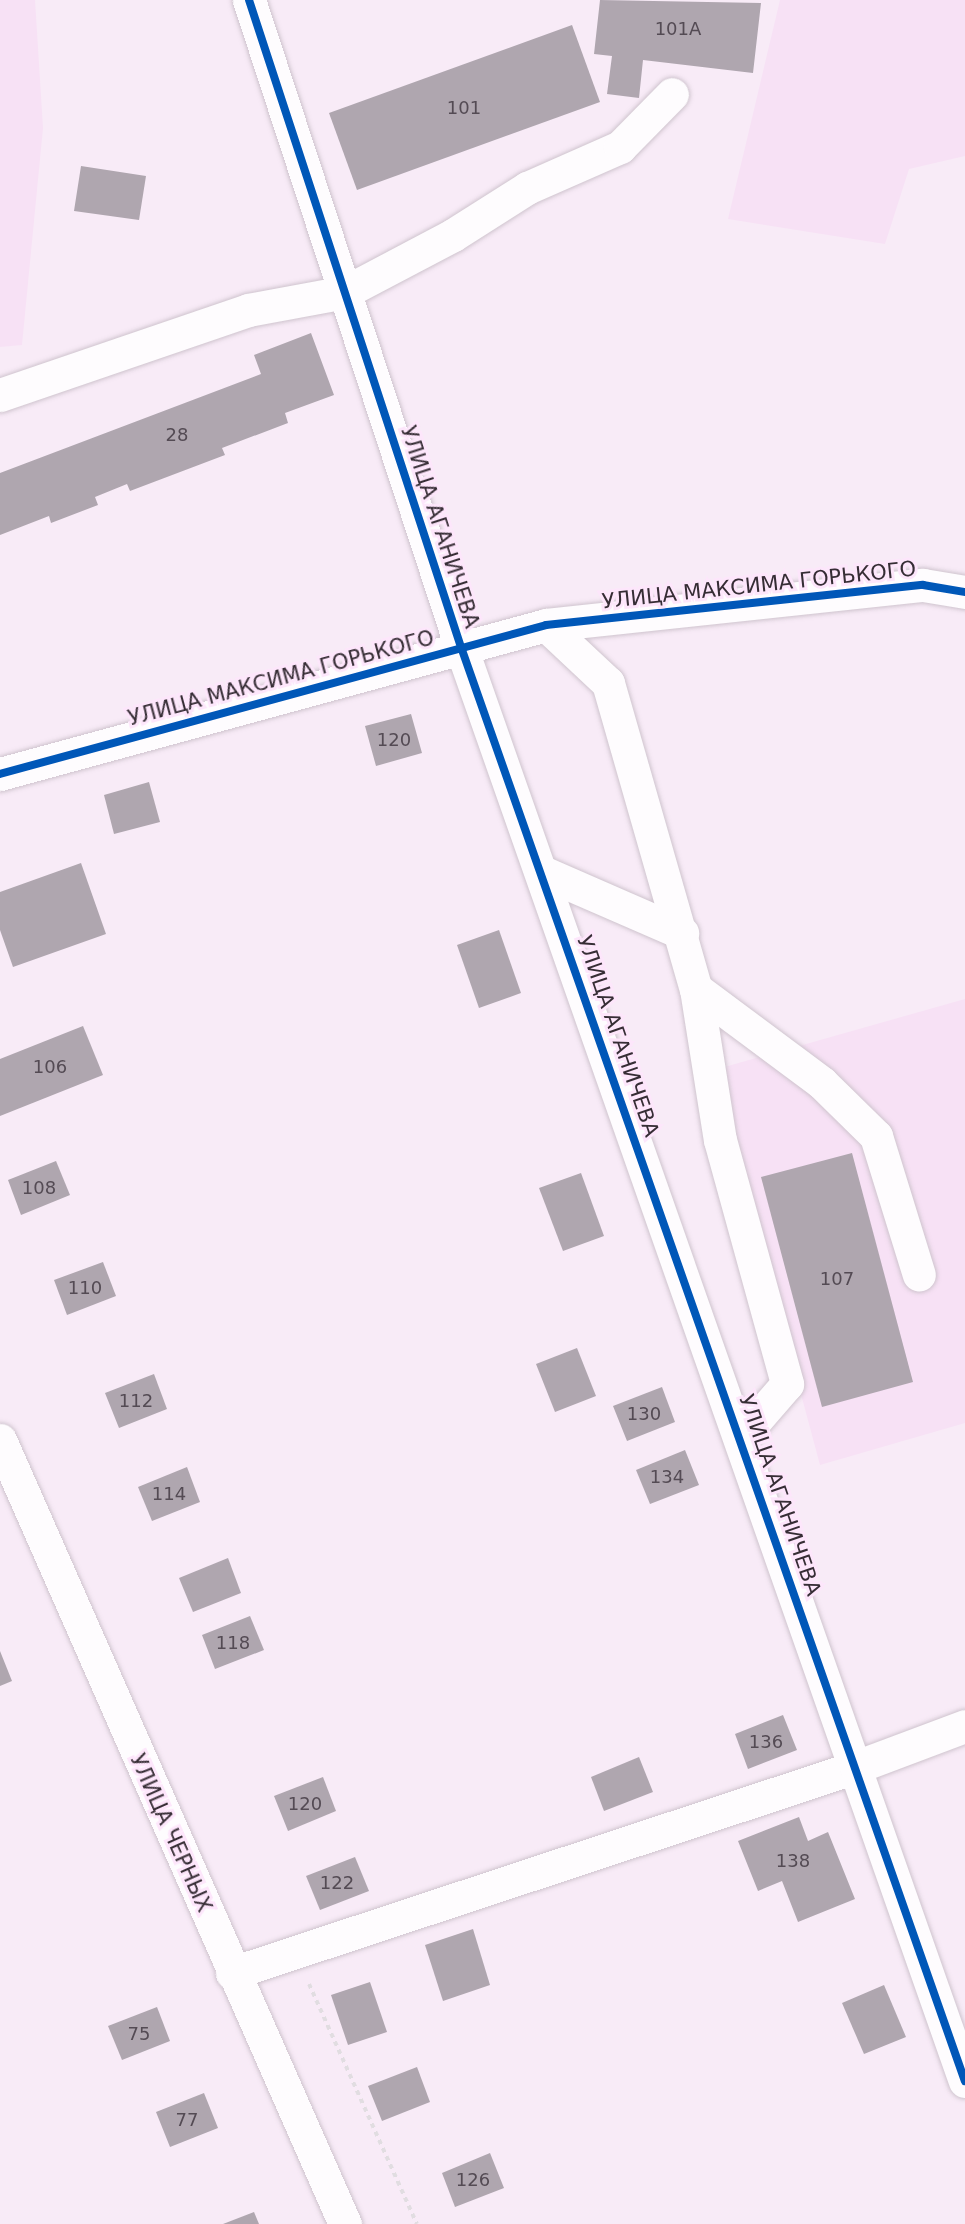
<!DOCTYPE html>
<meta charset="utf-8">
<style>
body{margin:0}
#map{position:relative;width:965px;height:2224px;overflow:hidden;background:#f8ebf7;font-family:"DejaVu Sans",sans-serif}
div>[style]{position:absolute}
[style*='--x']{left:calc(var(--x)*1px);top:calc(var(--y)*1px);width:calc(var(--w)*1px);rotate:calc(var(--a)*1deg)}
.built>*{inset:0;background:#f7e1f5}
.building>*{inset:0;background:#afa6af}
.path>*{height:4px;margin-top:-2px;transform-origin:0;background:repeating-linear-gradient(90deg,#e1dde1 0 4.5px,transparent 0 9px)}
.roads{filter:drop-shadow(0 0 2px #cfc4ce) drop-shadow(0 0 2px #cfc4ce)}
.minor>*{height:33px;margin:-16.5px;padding:0 16.5px;transform-origin:16.5px;border-radius:16.5px;background:#fefcfe}
.major>*{height:33px;margin:-16.5px;padding:0 16.5px;transform-origin:16.5px;border-radius:16.5px;background:#fefcfe}
.cycleway>*{height:8px;margin:-4px;padding:0 4px;transform-origin:4px;border-radius:4px;background:#0057b8}
span{translate:-50% -50%;white-space:nowrap;text-align:center;line-height:1.15;-webkit-text-stroke:6px #fde6fb;paint-order:stroke}
.number-label{font-size:18px;color:#544b54}
.number-label span{-webkit-text-stroke-width:0}
.street-label{font-size:21px;color:#362d35}
</style>
<div id="map">
<div class="built">
<div style="clip-path:polygon(0 0,35px 0,43px 128px,22px 345px,0 347px)"></div>
<div style="clip-path:polygon(780px 0,965px 0,965px 156px,909px 169px,885px 244px,728px 219px)"></div>
<div style="clip-path:polygon(965px 999px,965px 1423px,820px 1465px,714px 1070px)"></div>
</div>
<div class="building">
<div style="clip-path:polygon(600px 0,761px 3px,753px 73px,643px 60px,639px 98px,607px 94px,612px 56px,594px 54px)"></div>
<div style="clip-path:polygon(572px 25px,600px 102px,357px 190px,329px 113px)"></div>
<div style="clip-path:polygon(81px 166px,146px 176px,139px 220px,74px 211px)"></div>
<div style="clip-path:polygon(311px 333px,334px 395px,285px 413px,288px 423px,222px 448px,225px 455px,130px 491px,127px 484px,95px 497px,98px 505px,51px 523px,49px 516px,0 535px,0 473px,261px 374px,254px 355px)"></div>
<div style="clip-path:polygon(411px 714px,422px 753px,376px 766px,365px 726px)"></div>
<div style="clip-path:polygon(149px 782px,160px 822px,114px 834px,104px 795px)"></div>
<div style="clip-path:polygon(81px 863px,106px 934px,13px 967px,0 930px,0 892px)"></div>
<div style="clip-path:polygon(499px 930px,521px 993px,479px 1008px,457px 945px)"></div>
<div style="clip-path:polygon(83px 1026px,103px 1075px,0 1116px,0 1059px)"></div>
<div style="clip-path:polygon(852px 1153px,913px 1382px,822px 1407px,761px 1177px)"></div>
<div style="clip-path:polygon(56px 1161px,70px 1195px,21px 1215px,8px 1180px)"></div>
<div style="clip-path:polygon(581px 1173px,604px 1236px,563px 1251px,539px 1188px)"></div>
<div style="clip-path:polygon(103px 1262px,116px 1296px,67px 1315px,54px 1280px)"></div>
<div style="clip-path:polygon(577px 1348px,596px 1396px,555px 1412px,536px 1364px)"></div>
<div style="clip-path:polygon(154px 1374px,167px 1409px,119px 1428px,105px 1393px)"></div>
<div style="clip-path:polygon(662px 1387px,675px 1422px,627px 1441px,613px 1406px)"></div>
<div style="clip-path:polygon(685px 1450px,699px 1485px,650px 1504px,636px 1470px)"></div>
<div style="clip-path:polygon(187px 1467px,200px 1502px,152px 1521px,138px 1487px)"></div>
<div style="clip-path:polygon(228px 1558px,241px 1593px,193px 1612px,179px 1578px)"></div>
<div style="clip-path:polygon(250px 1616px,264px 1650px,215px 1669px,202px 1635px)"></div>
<div style="clip-path:polygon(0 1651px,12px 1681px,0 1686px)"></div>
<div style="clip-path:polygon(783px 1715px,797px 1750px,748px 1769px,735px 1734px)"></div>
<div style="clip-path:polygon(639px 1757px,653px 1792px,604px 1811px,591px 1777px)"></div>
<div style="clip-path:polygon(323px 1777px,336px 1811px,288px 1831px,274px 1796px)"></div>
<div style="clip-path:polygon(799px 1817px,808px 1841px,828px 1832px,855px 1899px,798px 1922px,782px 1881px,758px 1891px,738px 1841px)"></div>
<div style="clip-path:polygon(355px 1857px,369px 1891px,320px 1910px,306px 1876px)"></div>
<div style="clip-path:polygon(473px 1929px,490px 1985px,443px 2001px,425px 1945px)"></div>
<div style="clip-path:polygon(370px 1982px,387px 2032px,348px 2045px,331px 1995px)"></div>
<div style="clip-path:polygon(884px 1985px,906px 2037px,864px 2054px,842px 2003px)"></div>
<div style="clip-path:polygon(157px 2007px,170px 2041px,122px 2060px,108px 2026px)"></div>
<div style="clip-path:polygon(417px 2067px,430px 2102px,382px 2121px,368px 2086px)"></div>
<div style="clip-path:polygon(204px 2093px,218px 2128px,170px 2147px,156px 2112px)"></div>
<div style="clip-path:polygon(490px 2153px,504px 2188px,455px 2207px,442px 2173px)"></div>
<div style="clip-path:polygon(254px 2212px,259px 2224px,223px 2224px)"></div>
</div>
<div class="path">
<div style="--x:309;--y:1984;--w:263;--a:65.8"></div>
</div>
<div class="roads">
<div class="minor">
<div style="--x:249;--y:0;--w:681;--a:71.86"></div>
<div style="--x:461;--y:647;--w:1520;--a:70.64"></div>
<div style="--x:0;--y:395;--w:262;--a:-18.9"></div>
<div style="--x:248;--y:310;--w:99;--a:-10.5"></div>
<div style="--x:345;--y:292;--w:122;--a:-27.8"></div>
<div style="--x:453;--y:235;--w:88;--a:-32.4"></div>
<div style="--x:527;--y:188;--w:102;--a:-23.8"></div>
<div style="--x:620;--y:147;--w:74;--a:-45.5"></div>
<div style="--x:546;--y:625;--w:85;--a:43.1"></div>
<div style="--x:608;--y:683;--w:318;--a:74"></div>
<div style="--x:696;--y:989;--w:157;--a:36.7"></div>
<div style="--x:822;--y:1083;--w:76;--a:44.5"></div>
<div style="--x:876;--y:1136;--w:145;--a:72.8"></div>
<div style="--x:0;--y:774;--w:566;--a:-15.26"></div>
<div style="--x:546;--y:625;--w:379;--a:-6.1"></div>
<div style="--x:923;--y:585;--w:43;--a:9.5"></div>
<div style="--x:542;--y:872;--w:153;--a:23.5"></div>
<div style="--x:696;--y:989;--w:153;--a:81"></div>
<div style="--x:720;--y:1140;--w:253;--a:74.6"></div>
<div style="--x:787;--y:1384;--w:72;--a:131"></div>
<div style="--x:232;--y:1973;--w:657;--a:-18.27"></div>
<div style="--x:856;--y:1767;--w:116;--a:-20.6"></div>
</div>
<div class="major">
<div style="--x:0;--y:1440;--w:857;--a:66.25"></div>
</div>
</div>
<div class="cycleway">
<div style="--x:249;--y:0;--w:681;--a:71.86"></div>
<div style="--x:461;--y:647;--w:1520;--a:70.64"></div>
<div style="--x:0;--y:774;--w:566;--a:-15.26"></div>
<div style="--x:546;--y:625;--w:379;--a:-6.1"></div>
<div style="--x:923;--y:585;--w:43;--a:9.5"></div>
</div>
<div class="number-label">
<span style="left:678px;top:29px">101А</span>
<span style="left:464px;top:108px">101</span>
<span style="left:177px;top:435px">28</span>
<span style="left:394px;top:740px">120</span>
<span style="left:50px;top:1067px">106</span>
<span style="left:39px;top:1188px">108</span>
<span style="left:837px;top:1279px">107</span>
<span style="left:85px;top:1288px">110</span>
<span style="left:136px;top:1401px">112</span>
<span style="left:644px;top:1414px">130</span>
<span style="left:667px;top:1477px">134</span>
<span style="left:169px;top:1494px">114</span>
<span style="left:233px;top:1643px">118</span>
<span style="left:766px;top:1742px">136</span>
<span style="left:305px;top:1804px">120</span>
<span style="left:793px;top:1861px">138</span>
<span style="left:337px;top:1883px">122</span>
<span style="left:139px;top:2034px">75</span>
<span style="left:187px;top:2120px">77</span>
<span style="left:473px;top:2180px">126</span>
</div>
<div class="street-label">
<span style="left:440px;top:527px;rotate:72deg">УЛИЦА АГАНИЧЕВА</span>
<span style="left:759px;top:585px;rotate:-6deg">УЛИЦА МАКСИМА ГОРЬКОГО</span>
<span style="left:281px;top:678px;rotate:-15deg">УЛИЦА МАКСИМА ГОРЬКОГО</span>
<span style="left:618px;top:1036px;rotate:71deg">УЛИЦА АГАНИЧЕВА</span>
<span style="left:780px;top:1495px;rotate:71deg">УЛИЦА АГАНИЧЕВА</span>
<span style="left:171px;top:1833px;rotate:66deg">УЛИЦА ЧЕРНЫХ</span>
</div>
</div>
